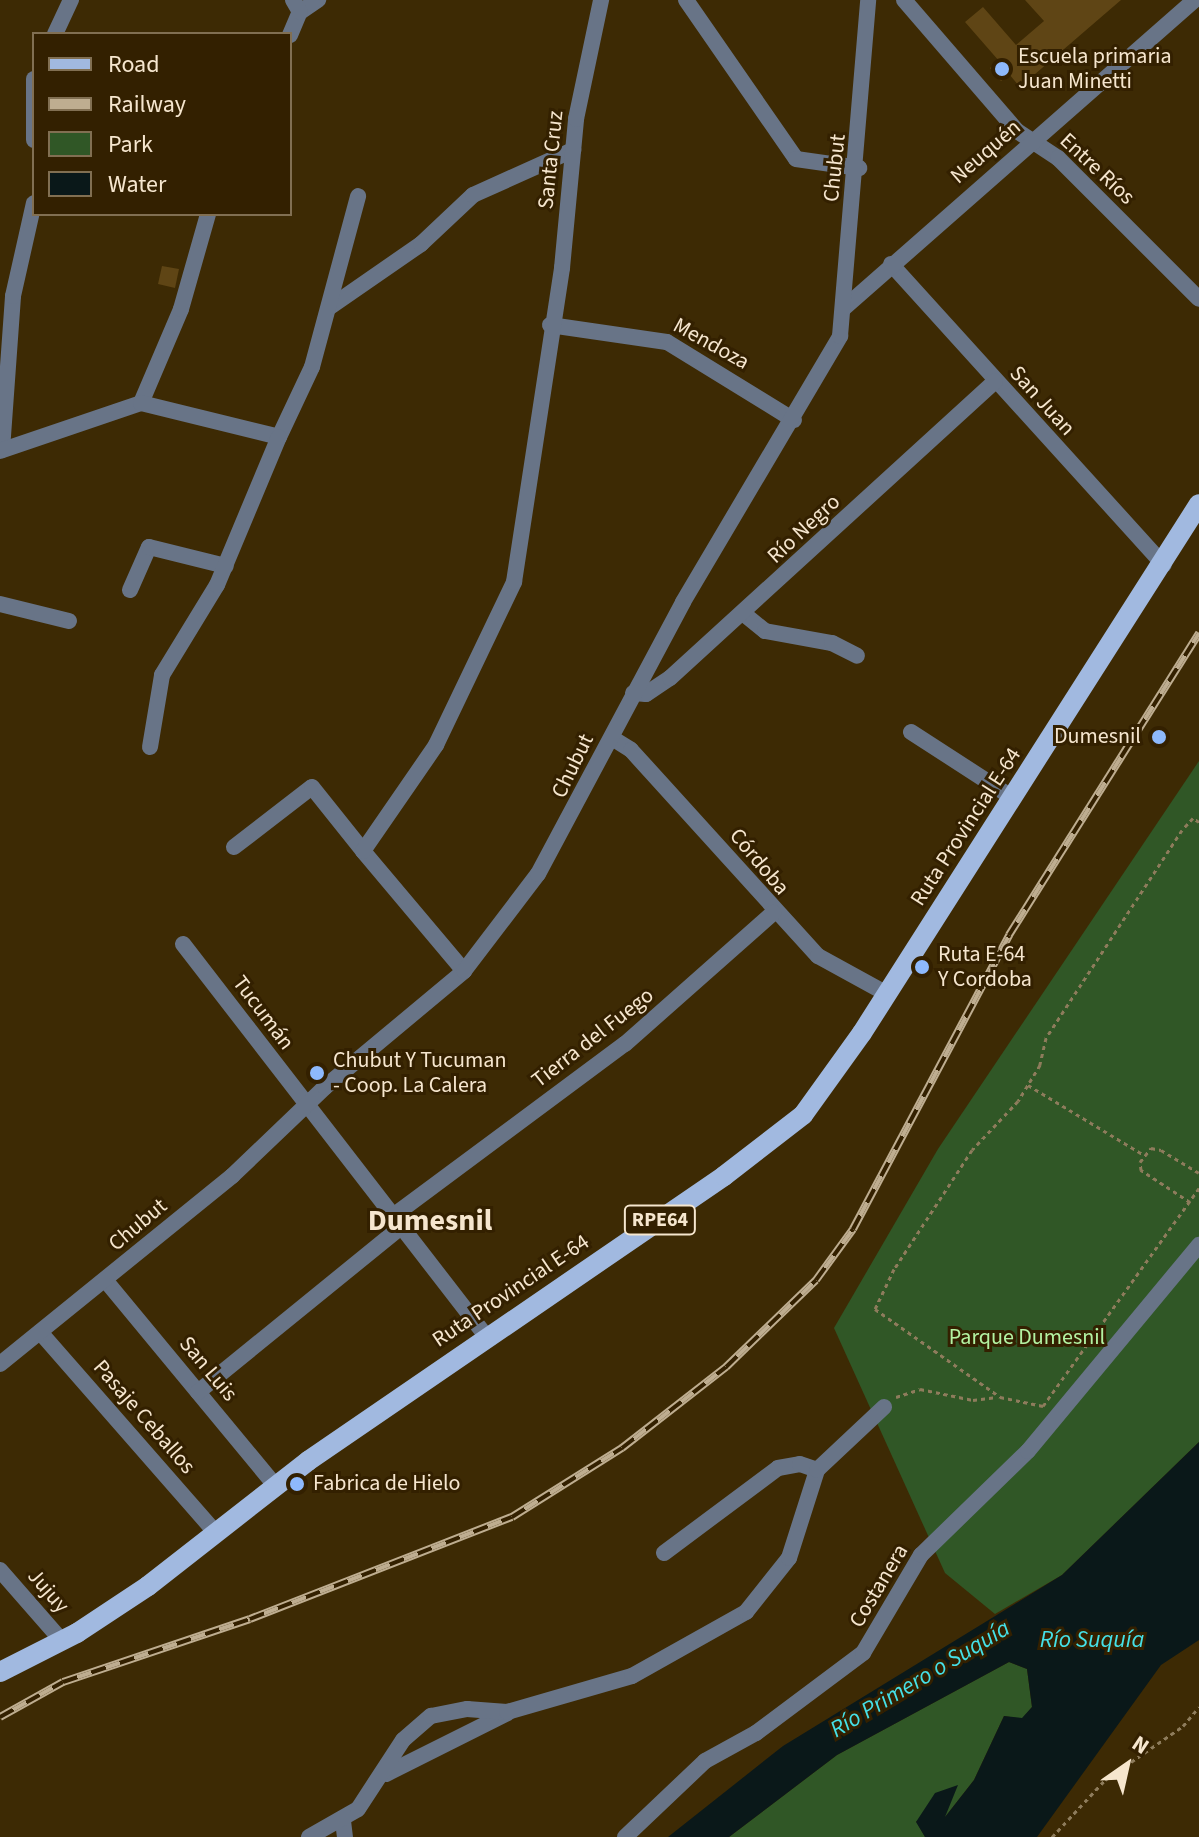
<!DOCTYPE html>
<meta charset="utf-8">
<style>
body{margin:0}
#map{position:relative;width:1199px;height:1837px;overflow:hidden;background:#3d2a04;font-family:"Source Sans 3",sans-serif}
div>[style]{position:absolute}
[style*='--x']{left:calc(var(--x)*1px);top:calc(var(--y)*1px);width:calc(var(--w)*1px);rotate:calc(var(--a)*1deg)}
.green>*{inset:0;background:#305726}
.water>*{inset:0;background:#0a1819}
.building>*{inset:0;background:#5f4515}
.path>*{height:3px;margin-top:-1.5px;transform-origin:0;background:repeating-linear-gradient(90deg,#8e7c5c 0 4px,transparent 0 8px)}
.minor>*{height:16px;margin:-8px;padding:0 8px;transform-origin:8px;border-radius:8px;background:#687487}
.major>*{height:20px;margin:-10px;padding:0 10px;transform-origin:10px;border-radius:10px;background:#a1b9e0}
.rail>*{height:8px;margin-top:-4px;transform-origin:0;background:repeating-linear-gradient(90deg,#332000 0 15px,#bead90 0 30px);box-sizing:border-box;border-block:2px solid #bead90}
.dots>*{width:22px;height:22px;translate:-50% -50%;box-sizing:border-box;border:4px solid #332000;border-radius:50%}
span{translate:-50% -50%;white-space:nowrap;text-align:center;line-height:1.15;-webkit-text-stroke:6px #332000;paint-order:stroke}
.shield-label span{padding:2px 6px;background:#332000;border:2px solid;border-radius:6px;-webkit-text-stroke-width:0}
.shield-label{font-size:20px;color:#f6e6ce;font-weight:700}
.poi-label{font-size:22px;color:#f6e6ce}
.left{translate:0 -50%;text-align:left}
.right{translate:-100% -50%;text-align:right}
.street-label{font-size:22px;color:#f6e6ce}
.park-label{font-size:22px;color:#b3f3a2}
.water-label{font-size:24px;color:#45e0e7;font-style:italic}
.district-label{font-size:30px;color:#f6e6ce;font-weight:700}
.legend{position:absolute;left:32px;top:32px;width:260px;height:184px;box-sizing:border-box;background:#332000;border:2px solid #816f52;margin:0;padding:10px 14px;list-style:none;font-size:24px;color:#f6e6ce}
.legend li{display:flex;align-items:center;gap:16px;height:40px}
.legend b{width:40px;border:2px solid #816f52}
.north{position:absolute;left:1087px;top:1725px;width:80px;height:80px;-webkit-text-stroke:6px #332000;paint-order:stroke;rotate:34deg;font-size:22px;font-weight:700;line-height:32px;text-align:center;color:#f6e6ce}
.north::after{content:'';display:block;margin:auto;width:28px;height:36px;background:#f6e6ce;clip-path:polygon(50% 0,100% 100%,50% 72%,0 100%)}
</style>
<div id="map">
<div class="green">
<div style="clip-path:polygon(1199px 761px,1199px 1442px,1062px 1575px,995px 1614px,945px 1573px,834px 1328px,938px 1149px)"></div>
<div style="clip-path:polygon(1009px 1662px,1027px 1669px,1032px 1707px,1022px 1719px,1004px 1716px,974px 1780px,942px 1821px,916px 1821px,925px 1837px,729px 1837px,837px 1755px)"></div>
</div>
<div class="water">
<div style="clip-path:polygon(1199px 1442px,1199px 1640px,1161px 1665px,1037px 1837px,925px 1837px,916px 1822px,935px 1793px,958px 1785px,945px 1817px,974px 1780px,1004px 1716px,1022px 1718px,1032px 1707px,1027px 1669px,1009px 1662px,837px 1755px,729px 1837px,668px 1837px,783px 1746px,1062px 1575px)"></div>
</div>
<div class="building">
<div style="clip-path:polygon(1025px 0,1121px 0,1020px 87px,1009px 74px,1001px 81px,990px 68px,999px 61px,965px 22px,983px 7px,1016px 45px,1044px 21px)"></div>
<div style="clip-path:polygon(162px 266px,179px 269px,175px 288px,158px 284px)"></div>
</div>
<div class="path">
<div style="--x:1199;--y:822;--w:7;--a:-146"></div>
<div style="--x:1193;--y:818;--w:16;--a:133"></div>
<div style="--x:1182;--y:830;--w:249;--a:123.2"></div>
<div style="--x:1046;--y:1038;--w:28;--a:103"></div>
<div style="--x:1040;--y:1065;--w:42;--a:121.4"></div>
<div style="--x:1018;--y:1101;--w:67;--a:133.2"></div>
<div style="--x:972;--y:1150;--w:142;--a:123.2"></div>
<div style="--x:894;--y:1269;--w:44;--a:115.4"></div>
<div style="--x:875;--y:1309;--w:153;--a:35.1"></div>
<div style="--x:1000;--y:1397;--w:44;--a:11.8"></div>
<div style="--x:1043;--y:1406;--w:268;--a:-54.4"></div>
<div style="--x:1028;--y:1085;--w:135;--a:31.1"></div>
<div style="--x:1190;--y:1202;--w:59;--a:-146.9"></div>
<div style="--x:1141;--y:1170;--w:8;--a:-97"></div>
<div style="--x:1140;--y:1162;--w:18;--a:-52"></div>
<div style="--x:1151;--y:1148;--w:10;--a:11"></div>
<div style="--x:1161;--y:1150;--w:44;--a:31.2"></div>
<div style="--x:896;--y:1397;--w:25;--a:-18"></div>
<div style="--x:920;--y:1389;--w:54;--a:11.7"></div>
<div style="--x:973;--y:1400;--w:24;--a:-7"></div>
<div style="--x:1052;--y:1837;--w:78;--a:-47.1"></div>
<div style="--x:1105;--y:1780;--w:95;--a:-34.7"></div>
<div style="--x:1183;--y:1726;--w:25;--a:-50"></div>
</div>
<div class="minor">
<div style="--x:686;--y:0;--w:193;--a:55.3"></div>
<div style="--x:796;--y:159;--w:64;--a:8.1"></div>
<div style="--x:904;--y:0;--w:173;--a:49.2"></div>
<div style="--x:1017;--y:131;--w:49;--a:33.4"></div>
<div style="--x:1058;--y:158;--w:199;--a:45"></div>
<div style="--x:300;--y:12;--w:22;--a:-34"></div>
<div style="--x:55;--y:34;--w:38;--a:-65"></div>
<div style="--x:290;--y:35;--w:25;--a:-67"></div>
<div style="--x:300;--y:12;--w:14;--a:-120"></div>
<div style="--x:34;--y:79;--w:61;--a:90"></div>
<div style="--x:891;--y:264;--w:406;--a:47.8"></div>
<div style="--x:330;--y:307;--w:111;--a:-34.7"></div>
<div style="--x:421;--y:244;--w:71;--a:-43.3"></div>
<div style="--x:473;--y:195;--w:110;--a:-24.2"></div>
<div style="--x:844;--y:308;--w:467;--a:-41.3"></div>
<div style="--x:550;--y:325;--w:118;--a:8.3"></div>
<div style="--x:667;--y:342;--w:149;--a:31.6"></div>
<div style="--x:141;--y:403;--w:102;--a:-66.9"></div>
<div style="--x:181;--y:309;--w:99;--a:-74.1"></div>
<div style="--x:2;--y:450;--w:154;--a:-85.9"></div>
<div style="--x:13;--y:296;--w:95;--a:-77.3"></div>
<div style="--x:0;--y:451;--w:149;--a:-18.8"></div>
<div style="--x:141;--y:403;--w:142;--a:13.8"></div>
<div style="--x:279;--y:437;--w:77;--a:-64.8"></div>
<div style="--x:312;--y:367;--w:177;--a:-74.9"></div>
<div style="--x:130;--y:590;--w:47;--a:-66.2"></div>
<div style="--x:149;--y:547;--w:79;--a:13.9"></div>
<div style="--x:0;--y:604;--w:71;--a:13.8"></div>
<div style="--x:744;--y:614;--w:27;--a:39"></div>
<div style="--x:765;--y:631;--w:68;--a:10.2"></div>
<div style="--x:832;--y:643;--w:28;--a:27"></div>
<div style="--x:633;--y:693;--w:13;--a:4"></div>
<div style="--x:646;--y:694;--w:29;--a:-34"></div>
<div style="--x:670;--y:678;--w:440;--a:-42.4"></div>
<div style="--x:911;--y:732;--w:121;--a:32.9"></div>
<div style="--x:612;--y:738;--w:22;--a:32"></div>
<div style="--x:631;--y:750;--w:278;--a:47.8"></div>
<div style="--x:818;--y:956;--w:79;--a:28.8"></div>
<div style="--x:150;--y:747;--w:73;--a:-80.5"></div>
<div style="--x:162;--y:675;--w:105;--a:-58.6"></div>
<div style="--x:217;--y:585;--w:160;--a:-67.3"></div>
<div style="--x:234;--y:847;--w:98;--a:-37.6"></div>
<div style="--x:312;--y:787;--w:82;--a:51.4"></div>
<div style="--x:183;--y:944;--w:495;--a:52.3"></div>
<div style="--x:464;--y:971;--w:157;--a:-130.1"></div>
<div style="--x:363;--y:851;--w:129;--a:-55.4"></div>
<div style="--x:436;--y:745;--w:181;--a:-64.4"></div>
<div style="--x:514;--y:582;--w:318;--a:-81.3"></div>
<div style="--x:562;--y:268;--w:150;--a:-84.6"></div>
<div style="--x:576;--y:119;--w:122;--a:-78.1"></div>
<div style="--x:393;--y:1216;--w:289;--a:-36.6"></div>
<div style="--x:625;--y:1044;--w:198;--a:-41.5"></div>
<div style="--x:106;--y:1281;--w:265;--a:50.4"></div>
<div style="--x:40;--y:1332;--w:266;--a:48.8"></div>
<div style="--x:0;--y:1364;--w:299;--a:-39"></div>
<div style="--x:232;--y:1176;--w:129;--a:-43.7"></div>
<div style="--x:325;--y:1087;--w:181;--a:-39.8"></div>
<div style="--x:464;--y:971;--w:122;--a:-52.7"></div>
<div style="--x:538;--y:874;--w:308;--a:-61.9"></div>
<div style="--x:683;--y:602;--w:309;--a:-59.4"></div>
<div style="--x:840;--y:336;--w:337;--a:-85.2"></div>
<div style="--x:198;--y:1392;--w:262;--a:-39.1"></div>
<div style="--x:664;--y:1553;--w:142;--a:-36.7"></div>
<div style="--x:778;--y:1468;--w:22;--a:-10"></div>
<div style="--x:800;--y:1464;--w:18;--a:19"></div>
<div style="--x:0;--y:1570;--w:94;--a:48.9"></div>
<div style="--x:386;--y:1774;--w:136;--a:-26.6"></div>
<div style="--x:343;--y:1821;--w:16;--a:83"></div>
<div style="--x:309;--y:1837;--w:56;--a:-29.7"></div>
<div style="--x:358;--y:1809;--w:82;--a:-56.9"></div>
<div style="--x:403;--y:1740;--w:37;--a:-41"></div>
<div style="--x:431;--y:1716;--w:37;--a:-11"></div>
<div style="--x:467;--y:1709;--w:40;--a:4.3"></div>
<div style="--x:507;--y:1712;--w:130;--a:-16.1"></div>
<div style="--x:632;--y:1676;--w:131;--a:-29.3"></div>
<div style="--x:746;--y:1612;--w:69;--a:-51.5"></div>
<div style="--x:789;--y:1558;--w:92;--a:-72.3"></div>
<div style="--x:817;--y:1470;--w:92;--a:-43.2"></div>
<div style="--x:625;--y:1837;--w:110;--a:-43.5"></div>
<div style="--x:705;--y:1761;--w:58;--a:-28.8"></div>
<div style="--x:756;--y:1733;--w:134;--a:-36.8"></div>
<div style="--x:863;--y:1653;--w:114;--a:-59.4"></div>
<div style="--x:921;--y:1555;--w:149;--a:-44.2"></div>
<div style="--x:1028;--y:1451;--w:268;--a:-50.3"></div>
</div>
<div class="major">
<div style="--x:0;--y:1672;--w:86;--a:-26.9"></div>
<div style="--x:77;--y:1633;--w:85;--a:-33.5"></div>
<div style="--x:148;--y:1586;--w:203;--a:-38"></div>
<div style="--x:308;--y:1461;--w:504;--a:-34.41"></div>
<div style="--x:724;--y:1176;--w:100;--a:-37.7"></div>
<div style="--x:803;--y:1115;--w:101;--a:-54.3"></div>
<div style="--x:862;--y:1033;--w:627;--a:-57.5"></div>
</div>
<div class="rail">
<div style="--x:0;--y:1717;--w:72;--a:-29.1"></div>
<div style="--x:63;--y:1682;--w:197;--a:-18.6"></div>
<div style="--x:250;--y:1619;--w:281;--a:-21.3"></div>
<div style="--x:512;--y:1517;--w:130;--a:-32.1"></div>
<div style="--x:622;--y:1448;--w:132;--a:-37.9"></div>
<div style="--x:726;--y:1367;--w:125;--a:-44"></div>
<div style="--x:816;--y:1280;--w:63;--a:-54"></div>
<div style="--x:853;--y:1229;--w:333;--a:-62"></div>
<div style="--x:1009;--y:935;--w:357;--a:-57.8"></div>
</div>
<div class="dots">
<div style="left:1002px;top:69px;background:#8eb9fc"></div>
<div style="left:1159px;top:737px;background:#8eb9fc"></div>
<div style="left:922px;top:967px;background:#8eb9fc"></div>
<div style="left:317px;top:1073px;background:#8eb9fc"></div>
<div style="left:297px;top:1484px;background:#8eb9fc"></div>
</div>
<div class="shield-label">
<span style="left:660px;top:1220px">RPE64</span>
</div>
<div class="poi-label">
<span class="left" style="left:1018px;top:69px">Escuela primaria<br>Juan Minetti</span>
<span class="right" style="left:1141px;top:737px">Dumesnil</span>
<span class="left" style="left:938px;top:967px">Ruta E-64<br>Y Cordoba</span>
<span class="left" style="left:333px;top:1073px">Chubut Y Tucuman<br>- Coop. La Calera</span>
<span class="left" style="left:313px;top:1484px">Fabrica de Hielo</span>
</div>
<div class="street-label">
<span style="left:986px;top:152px;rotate:-41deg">Neuquén</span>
<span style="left:551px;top:160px;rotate:-84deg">Santa Cruz</span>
<span style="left:835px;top:168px;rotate:-84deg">Chubut</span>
<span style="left:1097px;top:169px;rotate:43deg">Entre Ríos</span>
<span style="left:711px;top:344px;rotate:29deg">Mendoza</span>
<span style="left:1042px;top:401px;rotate:48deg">San Juan</span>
<span style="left:804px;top:529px;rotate:-43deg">Río Negro</span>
<span style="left:573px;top:766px;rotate:-64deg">Chubut</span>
<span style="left:966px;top:827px;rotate:-57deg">Ruta Provincial E-64</span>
<span style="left:759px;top:862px;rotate:50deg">Córdoba</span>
<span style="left:263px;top:1013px;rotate:53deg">Tucumán</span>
<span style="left:593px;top:1038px;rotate:-38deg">Tierra del Fuego</span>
<span style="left:138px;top:1225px;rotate:-40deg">Chubut</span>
<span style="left:511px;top:1291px;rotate:-34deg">Ruta Provincial E-64</span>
<span style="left:208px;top:1369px;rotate:50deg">San Luis</span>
<span style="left:144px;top:1417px;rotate:49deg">Pasaje Ceballos</span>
<span style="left:879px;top:1586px;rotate:-59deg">Costanera</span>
<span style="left:48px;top:1591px;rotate:49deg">Jujuy</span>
</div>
<div class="park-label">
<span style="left:1027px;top:1338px">Parque Dumesnil</span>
</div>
<div class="water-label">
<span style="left:1092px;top:1640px">Río Suquía</span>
<span style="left:920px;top:1679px;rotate:-31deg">Río Primero o Suquía</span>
</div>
<div class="district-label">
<span style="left:430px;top:1221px">Dumesnil</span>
</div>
<ul class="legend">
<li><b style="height:10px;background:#a1b9e0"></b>Road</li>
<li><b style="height:10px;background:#bead90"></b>Railway</li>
<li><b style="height:22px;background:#305726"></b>Park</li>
<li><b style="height:22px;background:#0a1819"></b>Water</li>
</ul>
<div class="north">N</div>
</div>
